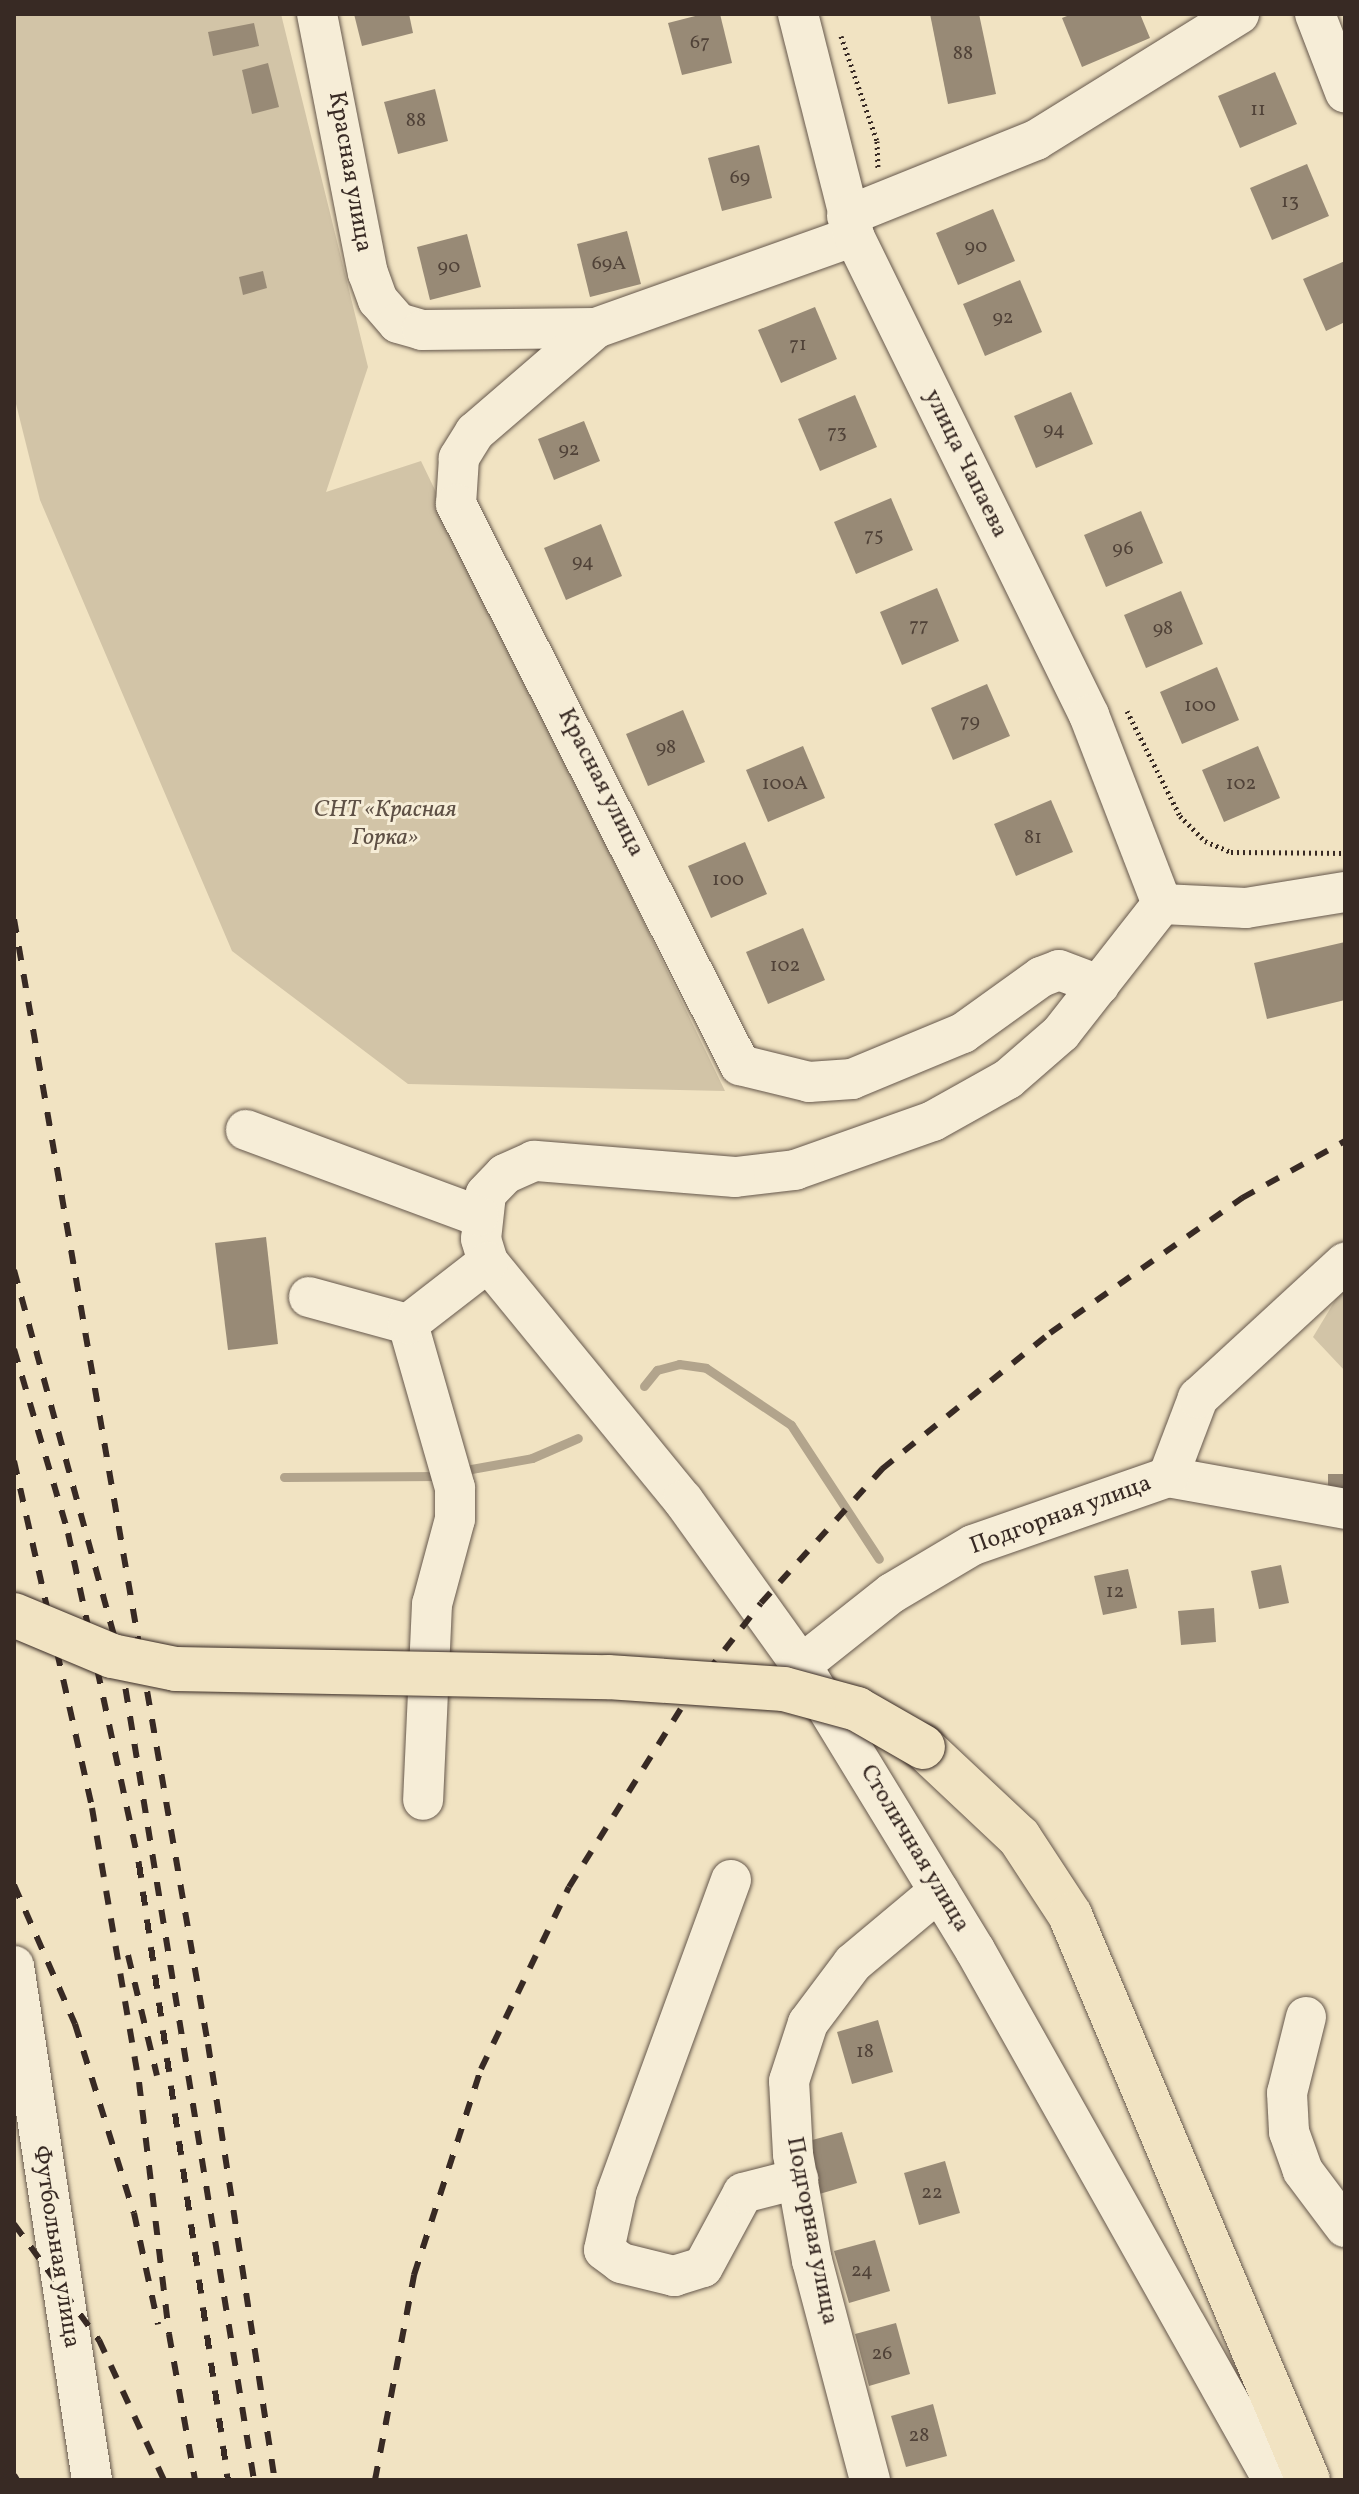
<!DOCTYPE html>
<meta charset="utf-8">
<style>
body{margin:0}
#map{position:relative;width:1359px;height:2494px;overflow:hidden;background:#f1e3c2;font-family:Vollkorn,serif}
div>[style]{position:absolute}
[style*='--x']{left:calc(var(--x)*1px);top:calc(var(--y)*1px);width:calc(var(--w)*1px);rotate:calc(var(--a)*1deg)}
.green>*{inset:0;background:#d2c4a7}
.stream>*{height:9px;margin:-4.5px;padding:0 4.5px;transform-origin:4.5px;border-radius:4.5px;background:#b2a48c}
.building>*{inset:0;background:#988a76}
.path>*{height:5px;margin-top:-2.5px;transform-origin:0;background:repeating-linear-gradient(90deg,#382a24 0 2px,transparent 0 6px)}
.roads{filter:drop-shadow(0 0 2px #66584c) drop-shadow(0 0 2px #66584c)}
.minor>*{height:40px;margin:-20px;padding:0 20px;transform-origin:20px;border-radius:20px;background:#f6edd7}
.major>*{height:44px;margin:-22px;padding:0 22px;transform-origin:22px;border-radius:22px;background:#f1e3c2}
.rail>*{height:6px;margin-top:-3px;transform-origin:0;background:repeating-linear-gradient(90deg,#382a24 0 14px,transparent 0 28px)}
.bridges{filter:drop-shadow(0 0 2px #382a24) drop-shadow(0 0 2px #382a24)}
.major-bridge>*{height:44px;margin:-22px;padding:0 22px;transform-origin:22px;border-radius:22px;background:#f1e3c2}
span{translate:-50% -50%;white-space:nowrap;text-align:center;line-height:1.15;-webkit-text-stroke:6px #f6edd7;paint-order:stroke}
.number-label{font-size:20px;color:#504238}
.number-label span{-webkit-text-stroke-width:0}
.street-label{font-size:24px;color:#382a24}
.park-label{font-size:24px;color:#5e5045;font-style:italic}
.frame{position:absolute;inset:0;border:16px solid #382a24;pointer-events:none}
</style>
<div id="map">
<div class="green">
<div style="clip-path:polygon(14px 14px,281px 14px,368px 367px,326px 492px,421px 461px,725px 1091px,408px 1084px,232px 951px,40px 500px,14px 396px)"></div>
<div style="clip-path:polygon(1345px 1284px,1345px 1371px,1313px 1337px)"></div>
</div>
<div class="stream">
<div style="--x:644;--y:1386;--w:21;--a:-51"></div>
<div style="--x:657;--y:1370;--w:23;--a:-15"></div>
<div style="--x:679;--y:1364;--w:27;--a:8"></div>
<div style="--x:706;--y:1368;--w:102;--a:33.8"></div>
<div style="--x:791;--y:1425;--w:160;--a:56.7"></div>
<div style="--x:460;--y:1471;--w:73;--a:-10.2"></div>
<div style="--x:532;--y:1458;--w:50;--a:-23.5"></div>
<div style="--x:284;--y:1477;--w:158;--a:-0.4"></div>
</div>
<div class="building">
<div style="clip-path:polygon(354px 14px,409px 14px,413px 33px,362px 46px)"></div>
<div style="clip-path:polygon(703px 14px,720px 14px,732px 63px,682px 75px,668px 23px)"></div>
<div style="clip-path:polygon(930px 14px,979px 14px,996px 94px,948px 104px)"></div>
<div style="clip-path:polygon(1072px 14px,1140px 14px,1150px 38px,1082px 67px,1062px 18px)"></div>
<div style="clip-path:polygon(254px 23px,259px 46px,213px 56px,208px 32px)"></div>
<div style="clip-path:polygon(268px 63px,279px 107px,252px 114px,242px 70px)"></div>
<div style="clip-path:polygon(1275px 72px,1297px 124px,1240px 148px,1218px 96px)"></div>
<div style="clip-path:polygon(435px 89px,448px 141px,398px 154px,384px 102px)"></div>
<div style="clip-path:polygon(759px 145px,772px 198px,722px 211px,708px 158px)"></div>
<div style="clip-path:polygon(1307px 164px,1329px 216px,1272px 240px,1250px 188px)"></div>
<div style="clip-path:polygon(993px 209px,1015px 261px,958px 285px,936px 233px)"></div>
<div style="clip-path:polygon(627px 231px,641px 284px,590px 297px,577px 244px)"></div>
<div style="clip-path:polygon(467px 234px,481px 287px,430px 300px,417px 247px)"></div>
<div style="clip-path:polygon(1345px 261px,1345px 322px,1326px 331px,1303px 279px)"></div>
<div style="clip-path:polygon(263px 271px,267px 288px,243px 295px,239px 277px)"></div>
<div style="clip-path:polygon(1020px 280px,1042px 332px,985px 356px,963px 304px)"></div>
<div style="clip-path:polygon(815px 307px,837px 359px,781px 383px,758px 330px)"></div>
<div style="clip-path:polygon(1071px 392px,1093px 444px,1036px 468px,1014px 416px)"></div>
<div style="clip-path:polygon(855px 395px,877px 447px,820px 471px,798px 419px)"></div>
<div style="clip-path:polygon(584px 421px,600px 461px,554px 480px,538px 439px)"></div>
<div style="clip-path:polygon(891px 498px,913px 550px,856px 574px,834px 522px)"></div>
<div style="clip-path:polygon(1141px 511px,1163px 563px,1106px 587px,1084px 535px)"></div>
<div style="clip-path:polygon(601px 524px,622px 576px,566px 600px,544px 548px)"></div>
<div style="clip-path:polygon(937px 588px,959px 641px,902px 665px,880px 612px)"></div>
<div style="clip-path:polygon(1181px 591px,1203px 644px,1146px 668px,1124px 615px)"></div>
<div style="clip-path:polygon(1217px 667px,1239px 720px,1182px 744px,1160px 692px)"></div>
<div style="clip-path:polygon(987px 684px,1010px 736px,953px 760px,931px 708px)"></div>
<div style="clip-path:polygon(683px 710px,705px 762px,648px 786px,626px 734px)"></div>
<div style="clip-path:polygon(803px 746px,825px 798px,768px 822px,746px 770px)"></div>
<div style="clip-path:polygon(1258px 746px,1280px 798px,1224px 822px,1202px 770px)"></div>
<div style="clip-path:polygon(1051px 800px,1073px 852px,1016px 876px,994px 824px)"></div>
<div style="clip-path:polygon(745px 842px,767px 894px,711px 918px,688px 866px)"></div>
<div style="clip-path:polygon(803px 928px,825px 980px,768px 1004px,746px 952px)"></div>
<div style="clip-path:polygon(1345px 942px,1345px 1000px,1267px 1019px,1254px 963px)"></div>
<div style="clip-path:polygon(266px 1237px,278px 1344px,228px 1350px,215px 1243px)"></div>
<div style="clip-path:polygon(1328px 1474px,1345px 1474px,1345px 1505px,1328px 1505px)"></div>
<div style="clip-path:polygon(1281px 1565px,1289px 1603px,1259px 1609px,1251px 1571px)"></div>
<div style="clip-path:polygon(1128px 1569px,1137px 1608px,1103px 1615px,1094px 1576px)"></div>
<div style="clip-path:polygon(1214px 1608px,1216px 1642px,1181px 1645px,1178px 1611px)"></div>
<div style="clip-path:polygon(878px 2020px,893px 2072px,852px 2084px,837px 2032px)"></div>
<div style="clip-path:polygon(842px 2132px,857px 2183px,816px 2195px,801px 2143px)"></div>
<div style="clip-path:polygon(945px 2161px,960px 2213px,919px 2225px,904px 2173px)"></div>
<div style="clip-path:polygon(875px 2240px,890px 2291px,849px 2303px,834px 2251px)"></div>
<div style="clip-path:polygon(896px 2323px,910px 2374px,869px 2386px,855px 2334px)"></div>
<div style="clip-path:polygon(933px 2404px,947px 2456px,906px 2467px,891px 2416px)"></div>
</div>
<div class="path">
<div style="--x:841;--y:36;--w:111;--a:71.1"></div>
<div style="--x:877;--y:141;--w:27;--a:88"></div>
<div style="--x:1127;--y:711;--w:118;--a:63.2"></div>
<div style="--x:1180;--y:816;--w:35;--a:45"></div>
<div style="--x:1205;--y:841;--w:28;--a:23"></div>
<div style="--x:1231;--y:852;--w:114;--a:0.5"></div>
</div>
<div class="roads">
<div class="minor">
<div style="--x:317;--y:14;--w:264;--a:78.9"></div>
<div style="--x:368;--y:273;--w:29;--a:70"></div>
<div style="--x:378;--y:300;--w:30;--a:49"></div>
<div style="--x:398;--y:323;--w:25;--a:16"></div>
<div style="--x:422;--y:330;--w:174;--a:-0.7"></div>
<div style="--x:596;--y:328;--w:274;--a:-19.6"></div>
<div style="--x:798;--y:14;--w:229;--a:75.8"></div>
<div style="--x:854;--y:236;--w:534;--a:63.87"></div>
<div style="--x:1089;--y:715;--w:203;--a:68.9"></div>
<div style="--x:1315;--y:14;--w:84;--a:69"></div>
<div style="--x:847;--y:216;--w:204;--a:-21.9"></div>
<div style="--x:1036;--y:140;--w:239;--a:-31.8"></div>
<div style="--x:596;--y:328;--w:160;--a:139.3"></div>
<div style="--x:475;--y:432;--w:31;--a:122"></div>
<div style="--x:459;--y:458;--w:46;--a:93.7"></div>
<div style="--x:456;--y:504;--w:629;--a:63.15"></div>
<div style="--x:740;--y:1065;--w:71;--a:13.8"></div>
<div style="--x:809;--y:1082;--w:43;--a:-4"></div>
<div style="--x:852;--y:1079;--w:120;--a:-22.5"></div>
<div style="--x:963;--y:1033;--w:96;--a:-35.7"></div>
<div style="--x:1041;--y:977;--w:19;--a:-21"></div>
<div style="--x:1059;--y:970;--w:43;--a:20.6"></div>
<div style="--x:1162;--y:904;--w:164;--a:128.1"></div>
<div style="--x:1061;--y:1033;--w:70;--a:139"></div>
<div style="--x:1008;--y:1079;--w:86;--a:150.8"></div>
<div style="--x:933;--y:1121;--w:146;--a:160.5"></div>
<div style="--x:795;--y:1170;--w:60;--a:173.3"></div>
<div style="--x:735;--y:1177;--w:202;--a:-175.4"></div>
<div style="--x:534;--y:1161;--w:32;--a:156"></div>
<div style="--x:505;--y:1174;--w:28;--a:134"></div>
<div style="--x:486;--y:1194;--w:45;--a:96.3"></div>
<div style="--x:481;--y:1239;--w:24;--a:73"></div>
<div style="--x:488;--y:1262;--w:308;--a:50.7"></div>
<div style="--x:683;--y:1500;--w:203;--a:54.4"></div>
<div style="--x:801;--y:1665;--w:334;--a:58.6"></div>
<div style="--x:975;--y:1950;--w:608;--a:60.65"></div>
<div style="--x:1162;--y:904;--w:84;--a:2.7"></div>
<div style="--x:1246;--y:908;--w:100;--a:-9.2"></div>
<div style="--x:246;--y:1130;--w:248;--a:20.3"></div>
<div style="--x:309;--y:1297;--w:103;--a:15.3"></div>
<div style="--x:408;--y:1324;--w:171;--a:74"></div>
<div style="--x:455;--y:1488;--w:31;--a:90"></div>
<div style="--x:455;--y:1519;--w:88;--a:105.1"></div>
<div style="--x:432;--y:1604;--w:196;--a:92.6"></div>
<div style="--x:408;--y:1324;--w:101;--a:-37.8"></div>
<div style="--x:1168;--y:1477;--w:180;--a:10.2"></div>
<div style="--x:801;--y:1665;--w:116;--a:-38.4"></div>
<div style="--x:892;--y:1593;--w:94;--a:-30.7"></div>
<div style="--x:973;--y:1545;--w:207;--a:-19.2"></div>
<div style="--x:1168;--y:1477;--w:85;--a:-69.2"></div>
<div style="--x:1198;--y:1398;--w:200;--a:-42.6"></div>
<div style="--x:731;--y:1880;--w:335;--a:110.1"></div>
<div style="--x:616;--y:2195;--w:56;--a:102.3"></div>
<div style="--x:604;--y:2250;--w:21;--a:37"></div>
<div style="--x:621;--y:2263;--w:55;--a:13.8"></div>
<div style="--x:674;--y:2276;--w:30;--a:-17"></div>
<div style="--x:703;--y:2267;--w:84;--a:-61.6"></div>
<div style="--x:743;--y:2193;--w:57;--a:-14.3"></div>
<div style="--x:14;--y:1966;--w:520;--a:81.37"></div>
<div style="--x:1306;--y:2017;--w:78;--a:104"></div>
<div style="--x:1287;--y:2093;--w:39;--a:87"></div>
<div style="--x:1289;--y:2132;--w:41;--a:70.3"></div>
<div style="--x:1303;--y:2171;--w:70;--a:53.1"></div>
<div style="--x:870;--y:2480;--w:227;--a:-104.8"></div>
<div style="--x:812;--y:2261;--w:109;--a:-100.1"></div>
<div style="--x:793;--y:2154;--w:73;--a:-93.1"></div>
<div style="--x:789;--y:2081;--w:61;--a:-71.9"></div>
<div style="--x:808;--y:2023;--w:75;--a:-53.1"></div>
<div style="--x:853;--y:1963;--w:112;--a:-39.9"></div>
</div>
<div class="major">
<div style="--x:923;--y:1747;--w:132;--a:43.2"></div>
<div style="--x:1019;--y:1837;--w:93;--a:56.8"></div>
<div style="--x:1070;--y:1915;--w:613;--a:67.16"></div>
</div>
</div>
<div class="rail">
<div style="--x:14;--y:919;--w:1142;--a:80.22"></div>
<div style="--x:208;--y:2044;--w:441;--a:81.3"></div>
<div style="--x:14;--y:1270;--w:405;--a:74.7"></div>
<div style="--x:121;--y:1661;--w:830;--a:80.78"></div>
<div style="--x:14;--y:1349;--w:192;--a:73.6"></div>
<div style="--x:68;--y:1533;--w:339;--a:77.9"></div>
<div style="--x:139;--y:1864;--w:622;--a:81.78"></div>
<div style="--x:14;--y:1461;--w:356;--a:77.3"></div>
<div style="--x:92;--y:1808;--w:278;--a:80.3"></div>
<div style="--x:139;--y:2082;--w:254;--a:83.2"></div>
<div style="--x:169;--y:2334;--w:148;--a:79.9"></div>
<div style="--x:14;--y:1885;--w:152;--a:66.3"></div>
<div style="--x:75;--y:2024;--w:198;--a:72.7"></div>
<div style="--x:134;--y:2213;--w:114;--a:77.8"></div>
<div style="--x:128;--y:1955;--w:124;--a:76.5"></div>
<div style="--x:14;--y:2224;--w:144;--a:53.8"></div>
<div style="--x:99;--y:2340;--w:154;--a:65.1"></div>
<div style="--x:14;--y:2475;--w:6;--a:59"></div>
<div style="--x:375;--y:2480;--w:209;--a:-79.2"></div>
<div style="--x:414;--y:2275;--w:217;--a:-72"></div>
<div style="--x:481;--y:2069;--w:202;--a:-64.2"></div>
<div style="--x:569;--y:1887;--w:228;--a:-57.9"></div>
<div style="--x:690;--y:1694;--w:115;--a:-52"></div>
<div style="--x:761;--y:1603;--w:181;--a:-47.9"></div>
<div style="--x:882;--y:1469;--w:216;--a:-39"></div>
<div style="--x:1050;--y:1333;--w:235;--a:-35.1"></div>
<div style="--x:1242;--y:1198;--w:118;--a:-29"></div>
</div>
<div class="bridges">
<div class="major-bridge">
<div style="--x:14;--y:1615;--w:106;--a:22.7"></div>
<div style="--x:112;--y:1656;--w:65;--a:11.5"></div>
<div style="--x:176;--y:1669;--w:432;--a:1.1"></div>
<div style="--x:608;--y:1677;--w:176;--a:3.9"></div>
<div style="--x:784;--y:1689;--w:76;--a:15.3"></div>
<div style="--x:857;--y:1709;--w:76;--a:29.9"></div>
</div>
</div>
<div class="number-label">
<span style="left:700px;top:43px">67</span>
<span style="left:963px;top:54px">88</span>
<span style="left:1258px;top:110px">11</span>
<span style="left:416px;top:121px">88</span>
<span style="left:740px;top:178px">69</span>
<span style="left:1290px;top:202px">13</span>
<span style="left:976px;top:247px">90</span>
<span style="left:609px;top:264px">69А</span>
<span style="left:449px;top:267px">90</span>
<span style="left:1003px;top:318px">92</span>
<span style="left:798px;top:345px">71</span>
<span style="left:1054px;top:430px">94</span>
<span style="left:837px;top:433px">73</span>
<span style="left:569px;top:450px">92</span>
<span style="left:874px;top:536px">75</span>
<span style="left:1123px;top:549px">96</span>
<span style="left:583px;top:562px">94</span>
<span style="left:919px;top:626px">77</span>
<span style="left:1163px;top:629px">98</span>
<span style="left:1200px;top:706px">100</span>
<span style="left:970px;top:722px">79</span>
<span style="left:666px;top:748px">98</span>
<span style="left:785px;top:784px">100А</span>
<span style="left:1241px;top:784px">102</span>
<span style="left:1033px;top:838px">81</span>
<span style="left:728px;top:880px">100</span>
<span style="left:785px;top:966px">102</span>
<span style="left:1115px;top:1592px">12</span>
<span style="left:865px;top:2052px">18</span>
<span style="left:932px;top:2193px">22</span>
<span style="left:862px;top:2271px">24</span>
<span style="left:882px;top:2354px">26</span>
<span style="left:919px;top:2436px">28</span>
</div>
<div class="street-label">
<span style="left:349px;top:172px;rotate:80deg">Красная улица</span>
<span style="left:965px;top:464px;rotate:64deg">улица Чапаева</span>
<span style="left:600px;top:783px;rotate:63deg">Красная улица</span>
<span style="left:1061px;top:1516px;rotate:-20deg">Подгорная улица</span>
<span style="left:914px;top:1849px;rotate:59deg">Столичная улица</span>
<span style="left:811px;top:2231px;rotate:79deg">Подгорная улица</span>
<span style="left:55px;top:2247px;rotate:81deg">Футбольная улица</span>
</div>
<div class="park-label">
<span style="left:385px;top:825px">СНТ «Красная<br>Горка»</span>
</div>
<div class="frame"></div>
</div>
